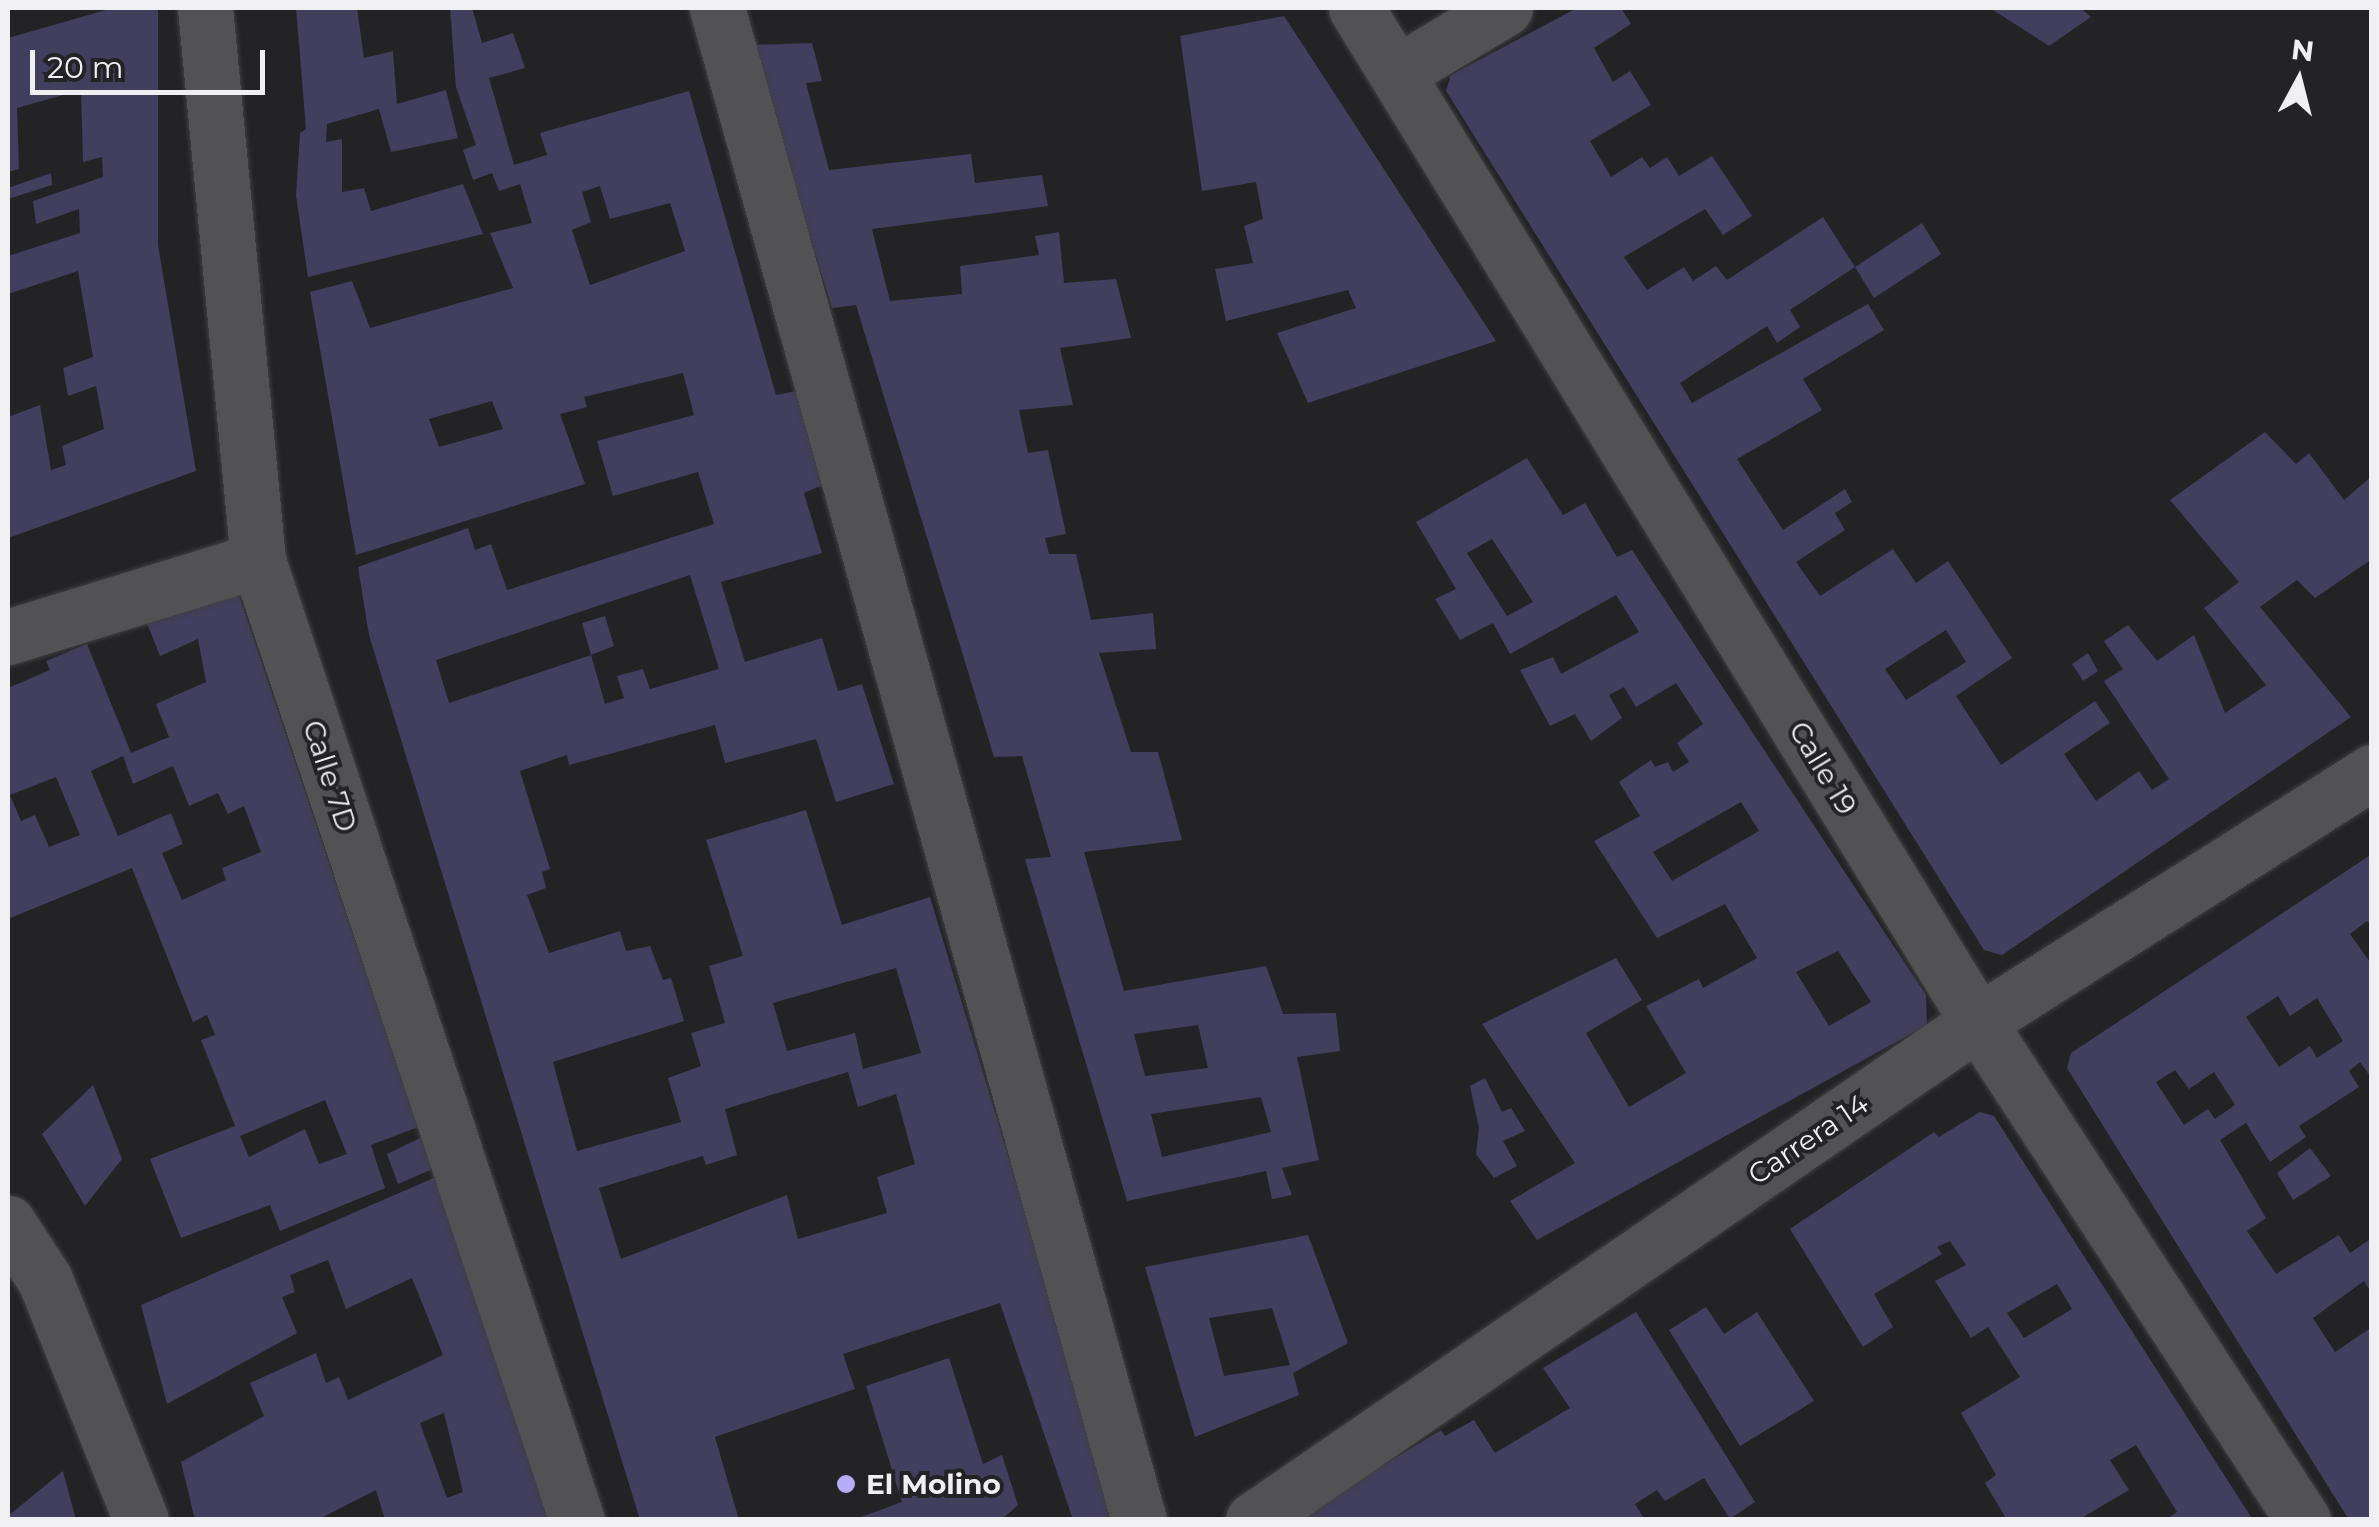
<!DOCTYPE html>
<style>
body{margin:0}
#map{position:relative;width:2379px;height:1527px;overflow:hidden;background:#232326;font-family:Montserrat,sans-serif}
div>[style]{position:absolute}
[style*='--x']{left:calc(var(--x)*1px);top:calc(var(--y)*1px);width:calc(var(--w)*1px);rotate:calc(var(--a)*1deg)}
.building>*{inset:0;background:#423e5d}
.roads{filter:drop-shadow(0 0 2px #404043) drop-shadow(0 0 2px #404043)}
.street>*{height:55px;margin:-27.5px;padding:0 27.5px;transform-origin:27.5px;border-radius:27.5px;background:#525254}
.dots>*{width:28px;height:28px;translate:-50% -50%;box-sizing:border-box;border:5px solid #232326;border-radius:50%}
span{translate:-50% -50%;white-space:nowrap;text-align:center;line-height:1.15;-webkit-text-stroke:8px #232326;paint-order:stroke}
.street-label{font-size:28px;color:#f0eff2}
.poi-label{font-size:28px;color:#f0eff2;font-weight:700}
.left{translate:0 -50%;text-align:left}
.frame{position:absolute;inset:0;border:10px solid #f0eff2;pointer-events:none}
.north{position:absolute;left:2249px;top:30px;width:100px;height:100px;-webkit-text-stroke:8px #232326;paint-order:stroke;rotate:7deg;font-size:28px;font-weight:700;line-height:40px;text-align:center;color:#f0eff2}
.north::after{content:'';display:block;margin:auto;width:35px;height:45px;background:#f0eff2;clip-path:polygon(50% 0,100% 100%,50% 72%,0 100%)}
.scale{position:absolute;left:30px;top:50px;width:235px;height:45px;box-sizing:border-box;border:5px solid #f0eff2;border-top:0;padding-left:12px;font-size:30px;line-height:35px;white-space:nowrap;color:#f0eff2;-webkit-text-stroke:8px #232326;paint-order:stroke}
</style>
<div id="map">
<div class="building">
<div style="clip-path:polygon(113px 8px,158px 8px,158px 245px,196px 471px,8px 538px,8px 417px,40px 405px,51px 470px,66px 465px,62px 446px,104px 429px,96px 386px,68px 396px,63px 368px,93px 357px,78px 271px,8px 294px,8px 256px,80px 233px,79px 209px,36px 224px,33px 201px,103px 177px,102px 157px,83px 162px,81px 90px,17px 108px,19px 169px,8px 172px,8px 38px)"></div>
<div style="clip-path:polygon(296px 8px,357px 8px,364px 58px,393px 51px,397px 104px,446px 90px,458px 138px,391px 152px,379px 109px,327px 124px,326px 142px,342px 139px,342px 192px,364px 188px,371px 211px,463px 184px,483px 234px,308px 277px,296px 196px,300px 133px,306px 129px)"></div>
<div style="clip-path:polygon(evenodd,450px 8px,472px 8px,482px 43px,513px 33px,525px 68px,489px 78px,514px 165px,547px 155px,540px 133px,689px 91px,776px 395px,796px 391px,822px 485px,804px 493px,822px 553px,721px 582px,745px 662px,822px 638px,838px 691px,862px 684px,894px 784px,836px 802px,816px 739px,725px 763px,715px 725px,569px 765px,567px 755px,520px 771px,550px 869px,542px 872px,546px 888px,527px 895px,549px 953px,620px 931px,626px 951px,650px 946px,663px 980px,671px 978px,684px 1021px,553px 1062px,577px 1151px,681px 1122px,668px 1078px,701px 1066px,691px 1033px,725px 1023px,709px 966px,743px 956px,706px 840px,806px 810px,842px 925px,930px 897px,1118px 1520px,1073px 1520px,1000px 1303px,843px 1354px,855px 1389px,715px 1437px,739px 1520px,640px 1520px,369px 635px,358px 567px,468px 528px,475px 550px,491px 544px,507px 590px,714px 524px,698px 472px,613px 496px,597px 441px,694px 415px,683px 373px,584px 397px,587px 407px,560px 414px,585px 484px,356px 555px,310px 292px,352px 281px,370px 328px,513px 288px,490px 233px,532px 223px,520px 184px,499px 191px,492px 173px,473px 180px,463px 150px,476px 145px,456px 87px,450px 8px,600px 186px,610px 219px,670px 203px,685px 251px,590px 285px,572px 230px,591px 222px,582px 192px,600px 186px,450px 8px,492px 401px,503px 429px,439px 447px,429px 419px,492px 401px,450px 8px,690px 575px,719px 669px,650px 689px,643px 669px,617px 676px,624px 698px,605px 704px,591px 655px,449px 703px,436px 660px,690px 575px,450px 8px,896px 968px,921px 1053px,863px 1069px,855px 1033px,787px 1051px,773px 1003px,896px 968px,450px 8px,848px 1072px,858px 1107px,896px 1094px,915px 1164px,877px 1177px,887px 1213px,798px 1239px,787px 1195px,621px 1259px,599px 1188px,703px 1156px,706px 1165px,737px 1155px,725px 1109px,848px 1072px)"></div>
<div style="clip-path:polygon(evenodd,1577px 8px,1621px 8px,1631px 24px,1594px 48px,1613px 82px,1630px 71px,1651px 105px,1590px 141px,1611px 177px,1642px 157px,1650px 168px,1667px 157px,1679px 176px,1712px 156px,1752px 216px,1723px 235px,1705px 209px,1624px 257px,1647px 290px,1684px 267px,1693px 281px,1716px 266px,1727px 280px,1823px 217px,1855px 267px,1790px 310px,1800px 327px,1777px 343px,1767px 326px,1680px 383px,1692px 403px,1868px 304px,1884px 330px,1803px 379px,1822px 410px,1737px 459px,1783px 530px,1845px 489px,1852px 502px,1835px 513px,1845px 530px,1796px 562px,1820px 596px,1893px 549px,1916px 583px,1948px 561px,2012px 658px,1956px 696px,2001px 765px,2095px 701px,2110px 723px,2064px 754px,2096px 801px,2139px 771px,2152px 790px,2169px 779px,2104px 681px,2123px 669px,2104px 641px,2128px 625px,2157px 661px,2194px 635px,2225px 713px,2266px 685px,2204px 608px,2239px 582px,2170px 500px,2265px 432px,2296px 464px,2309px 453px,2344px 500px,2372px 476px,2372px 559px,2315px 598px,2297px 580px,2260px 607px,2351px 717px,2002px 955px,1984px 950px,1446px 91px,1451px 75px,1577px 8px,1946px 630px,1966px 662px,1906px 700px,1885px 669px,1946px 630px)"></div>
<div style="clip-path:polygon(1990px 8px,2080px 8px,2091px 17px,2049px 46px)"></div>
<div style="clip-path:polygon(1284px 16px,1496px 341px,1308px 403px,1277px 333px,1356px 308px,1348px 290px,1226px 321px,1215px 269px,1253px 263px,1244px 226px,1263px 219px,1256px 182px,1202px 191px,1180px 36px)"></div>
<div style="clip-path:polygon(evenodd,812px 43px,822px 81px,806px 83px,829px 170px,971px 154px,975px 183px,1042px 175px,1048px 206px,872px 229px,890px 301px,962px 294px,960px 266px,1039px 255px,1035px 236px,1059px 232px,1064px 283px,1116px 279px,1131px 338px,1060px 348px,1073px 405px,1019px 410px,1028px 453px,1048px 450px,1066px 534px,1045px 538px,1049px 554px,1076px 554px,1091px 620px,1153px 613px,1156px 649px,1099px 653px,1131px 752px,1158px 752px,1182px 840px,1084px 852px,1124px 991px,1266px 966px,1283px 1014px,1336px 1013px,1340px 1051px,1297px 1057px,1319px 1160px,1282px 1168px,1292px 1195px,1272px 1199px,1266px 1171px,1127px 1201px,1025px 859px,1051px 857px,1022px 756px,994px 757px,856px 305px,832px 308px,751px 45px,812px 43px,1198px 1025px,1208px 1068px,1145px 1076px,1134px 1034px,1198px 1025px,812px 43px,1261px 1097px,1271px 1132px,1162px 1157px,1151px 1114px,1261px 1097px)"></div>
<div style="clip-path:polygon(51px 173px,52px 185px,8px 199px,8px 188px)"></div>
<div style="clip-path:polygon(1922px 223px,1941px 254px,1874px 298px,1855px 267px)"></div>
<div style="clip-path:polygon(evenodd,1527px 458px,1563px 515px,1585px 503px,1617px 557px,1632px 550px,1926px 995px,1927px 1025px,1537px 1240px,1510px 1201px,1575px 1163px,1482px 1024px,1616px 958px,1642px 1000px,1586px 1033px,1629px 1107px,1686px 1073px,1646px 1006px,1699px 979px,1703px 988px,1757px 958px,1725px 904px,1657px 938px,1594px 841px,1640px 816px,1619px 782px,1651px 760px,1655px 767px,1668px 762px,1673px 772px,1689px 762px,1677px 743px,1703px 724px,1676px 683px,1636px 707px,1624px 687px,1609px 695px,1622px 718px,1591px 741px,1575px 714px,1550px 726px,1520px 670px,1553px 657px,1561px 674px,1639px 632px,1616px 595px,1510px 654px,1493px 623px,1460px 640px,1435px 599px,1456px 589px,1416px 522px,1527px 458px,1492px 539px,1533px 602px,1507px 616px,1467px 553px,1492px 539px,1527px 458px,1741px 802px,1759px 831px,1672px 881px,1653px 852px,1741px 802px,1527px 458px,1838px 951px,1871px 1002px,1829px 1026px,1796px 972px,1838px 951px)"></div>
<div style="clip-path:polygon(evenodd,233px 578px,418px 1127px,371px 1145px,385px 1188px,280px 1231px,270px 1205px,181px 1238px,150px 1159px,235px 1126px,201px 1040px,215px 1035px,207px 1015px,193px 1022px,132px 868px,8px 919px,8px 688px,50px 670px,46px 661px,87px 644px,131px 753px,169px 737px,156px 704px,206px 682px,198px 639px,160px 656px,145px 618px,233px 578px,123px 756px,133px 784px,173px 766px,189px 806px,218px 793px,228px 814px,244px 806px,261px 852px,222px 868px,226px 880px,182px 900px,162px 853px,183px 844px,171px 813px,118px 836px,91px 771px,123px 756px,233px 578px,56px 777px,80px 835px,49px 847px,35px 815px,21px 821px,10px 795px,56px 777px,233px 578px,325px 1100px,347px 1154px,319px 1164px,305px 1129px,249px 1157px,240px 1136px,325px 1100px)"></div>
<div style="clip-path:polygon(605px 616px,614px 646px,591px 655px,582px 623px)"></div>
<div style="clip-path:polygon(2088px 653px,2098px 671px,2083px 681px,2072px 664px)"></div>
<div style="clip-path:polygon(evenodd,2372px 854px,2372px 926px,2367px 921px,2350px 934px,2372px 965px,2372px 1079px,2360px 1062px,2349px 1071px,2359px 1087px,2299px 1126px,2306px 1137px,2270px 1162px,2246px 1123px,2220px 1140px,2266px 1218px,2247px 1231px,2276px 1274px,2339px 1235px,2350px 1253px,2372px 1238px,2372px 1294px,2364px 1281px,2313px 1318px,2335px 1352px,2372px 1327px,2372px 1520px,2349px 1520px,2067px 1068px,2071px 1053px,2372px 854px,2278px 996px,2290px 1016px,2317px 998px,2343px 1041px,2317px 1058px,2310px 1046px,2279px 1067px,2246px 1017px,2278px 996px,2372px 854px,2175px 1070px,2189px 1089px,2214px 1072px,2235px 1105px,2215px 1119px,2208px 1109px,2184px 1125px,2156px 1082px,2175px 1070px)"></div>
<div style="clip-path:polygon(1485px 1078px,1502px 1112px,1511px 1108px,1525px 1131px,1503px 1141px,1517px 1166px,1494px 1178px,1476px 1154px,1479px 1128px,1470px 1086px)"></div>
<div style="clip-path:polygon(93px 1085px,122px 1159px,85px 1206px,42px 1134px)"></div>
<div style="clip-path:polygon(evenodd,1980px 1112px,1994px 1116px,2253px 1520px,2165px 1520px,2177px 1512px,2136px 1445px,2110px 1460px,2129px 1490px,2078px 1520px,2007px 1520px,1985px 1483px,1996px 1475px,1961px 1413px,2020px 1377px,1988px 1327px,1971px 1338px,1935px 1281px,1966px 1265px,1950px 1241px,1937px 1247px,1942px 1254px,1874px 1294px,1893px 1327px,1863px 1347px,1790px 1229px,1934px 1132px,1939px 1137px,1980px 1112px,2057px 1284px,2072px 1309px,2024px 1338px,2007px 1313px,2057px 1284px)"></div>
<div style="clip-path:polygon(422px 1137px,433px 1169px,398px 1184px,387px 1154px)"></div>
<div style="clip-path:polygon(2310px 1148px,2331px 1176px,2293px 1200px,2277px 1173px)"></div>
<div style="clip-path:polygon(evenodd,436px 1177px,549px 1520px,385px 1520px,376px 1490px,317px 1520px,195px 1520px,181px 1462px,264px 1416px,250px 1383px,316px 1353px,326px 1383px,339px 1377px,348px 1400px,443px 1355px,412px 1278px,346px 1309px,328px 1260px,290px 1275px,295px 1292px,282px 1297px,297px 1333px,167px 1404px,141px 1305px,436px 1177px,444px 1413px,463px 1492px,447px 1498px,420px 1423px,444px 1413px)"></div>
<div style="clip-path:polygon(evenodd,1308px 1235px,1348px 1343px,1293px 1373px,1299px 1395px,1195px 1437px,1145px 1267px,1308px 1235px,1272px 1308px,1290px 1365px,1224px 1376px,1209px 1318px,1272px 1308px)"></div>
<div style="clip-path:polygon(1706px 1307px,1724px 1334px,1757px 1312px,1814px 1401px,1740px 1446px,1669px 1330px)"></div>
<div style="clip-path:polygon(1636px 1312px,1755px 1502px,1730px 1519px,1704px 1478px,1665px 1501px,1657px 1490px,1635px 1504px,1645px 1520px,1294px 1520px,1441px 1430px,1445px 1436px,1474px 1420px,1495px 1453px,1570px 1408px,1543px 1368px)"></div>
<div style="clip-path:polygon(949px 1358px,983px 1464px,1002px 1455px,1018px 1505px,1001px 1520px,853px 1520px,902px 1502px,866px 1386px)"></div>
<div style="clip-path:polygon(63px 1471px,76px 1520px,8px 1520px,8px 1516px)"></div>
</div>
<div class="roads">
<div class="street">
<div style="--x:205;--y:8;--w:555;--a:84.52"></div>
<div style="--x:258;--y:560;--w:1012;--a:71.62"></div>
<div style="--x:717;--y:8;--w:1570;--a:74.41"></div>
<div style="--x:1356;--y:8;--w:1190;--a:58.47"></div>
<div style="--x:1978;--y:1022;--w:595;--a:56.87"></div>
<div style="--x:1397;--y:73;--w:126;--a:-31"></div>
<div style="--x:8;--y:637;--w:262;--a:-17.1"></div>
<div style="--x:8;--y:1223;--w:68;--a:57"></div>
<div style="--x:45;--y:1280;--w:258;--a:68.2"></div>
<div style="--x:1253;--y:1520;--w:880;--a:-34.49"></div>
<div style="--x:1978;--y:1022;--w:467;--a:-32.4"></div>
</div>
</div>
<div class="dots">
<div style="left:846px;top:1484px;background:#b6acf8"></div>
</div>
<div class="street-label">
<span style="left:1823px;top:768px;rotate:59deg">Calle 19</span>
<span style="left:330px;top:776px;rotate:72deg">Calle 7D</span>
<span style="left:1808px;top:1139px;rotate:-34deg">Carrera 14</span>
</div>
<div class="poi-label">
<span class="left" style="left:866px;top:1484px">El Molino</span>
</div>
<div class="frame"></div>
<div class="north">N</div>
<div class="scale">20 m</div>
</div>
